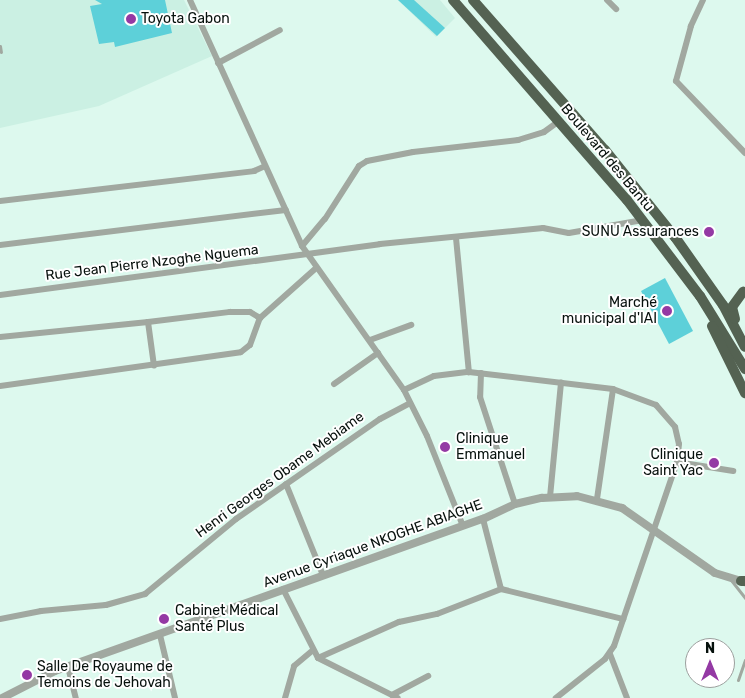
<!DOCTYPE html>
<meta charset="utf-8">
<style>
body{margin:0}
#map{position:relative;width:745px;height:698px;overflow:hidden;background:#ddf9ee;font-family:Rubik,sans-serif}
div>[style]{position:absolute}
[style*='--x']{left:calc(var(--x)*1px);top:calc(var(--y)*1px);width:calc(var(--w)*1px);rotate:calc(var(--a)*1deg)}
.built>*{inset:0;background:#cbf0e3}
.building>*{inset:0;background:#5dd0d9}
.service>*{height:3px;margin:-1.5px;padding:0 1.5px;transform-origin:1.5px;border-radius:1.5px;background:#a1a8a0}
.minor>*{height:6px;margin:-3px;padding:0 3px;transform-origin:3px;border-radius:3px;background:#a1a8a0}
.tertiary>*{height:8px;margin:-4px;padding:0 4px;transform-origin:4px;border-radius:4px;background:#a1a8a0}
.trunk>*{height:10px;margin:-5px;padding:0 5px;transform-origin:5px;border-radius:5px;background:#546252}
.dots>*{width:14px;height:14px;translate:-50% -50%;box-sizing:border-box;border:2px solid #fff;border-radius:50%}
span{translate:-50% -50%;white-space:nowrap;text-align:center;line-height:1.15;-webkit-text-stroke:4px #fff;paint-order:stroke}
.poi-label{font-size:14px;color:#07110d}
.left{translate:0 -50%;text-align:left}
.right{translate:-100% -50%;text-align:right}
.street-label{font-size:14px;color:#07110d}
.north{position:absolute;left:685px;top:638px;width:50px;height:50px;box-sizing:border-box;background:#fff;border:1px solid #9ca09e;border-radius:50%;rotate:0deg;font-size:14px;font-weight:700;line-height:20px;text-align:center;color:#07110d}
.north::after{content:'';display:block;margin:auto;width:18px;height:22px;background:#9439a4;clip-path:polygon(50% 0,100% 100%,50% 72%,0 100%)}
</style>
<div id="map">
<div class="built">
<div style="clip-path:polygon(0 0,184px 0,212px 56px,99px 106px,0 128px)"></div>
<div style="clip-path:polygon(398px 0,440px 0,455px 18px,436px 37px)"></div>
</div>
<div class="building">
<div style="clip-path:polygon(95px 0,165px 0,172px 33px,115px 47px,114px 42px,99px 44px,90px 6px,102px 4px)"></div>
<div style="clip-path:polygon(398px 0,414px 0,445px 28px,437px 36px)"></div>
<div style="clip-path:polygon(665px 278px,693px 331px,669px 344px,641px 291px)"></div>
</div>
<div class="service">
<div style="--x:0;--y:46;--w:6;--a:81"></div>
<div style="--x:731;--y:580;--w:23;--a:52"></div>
<div style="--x:738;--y:680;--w:21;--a:-71"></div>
</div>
<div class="minor">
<div style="--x:190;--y:0;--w:270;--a:65.5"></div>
<div style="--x:302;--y:246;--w:176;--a:54.7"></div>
<div style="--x:404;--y:390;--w:51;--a:63.4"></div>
<div style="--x:427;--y:436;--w:97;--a:68.2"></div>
<div style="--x:607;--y:0;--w:13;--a:45"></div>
<div style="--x:703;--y:0;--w:29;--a:115"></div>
<div style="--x:691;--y:26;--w:57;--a:105.3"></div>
<div style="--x:676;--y:81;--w:100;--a:46.2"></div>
<div style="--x:218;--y:63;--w:70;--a:-28"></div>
<div style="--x:0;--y:201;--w:256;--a:-6.7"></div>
<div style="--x:254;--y:171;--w:12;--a:-24"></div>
<div style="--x:456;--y:238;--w:135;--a:84.5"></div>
<div style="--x:0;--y:245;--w:288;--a:-7"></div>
<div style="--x:302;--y:246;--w:35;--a:-50"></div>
<div style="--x:325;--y:219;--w:63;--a:-57.3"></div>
<div style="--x:359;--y:166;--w:9;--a:-32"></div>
<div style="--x:367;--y:161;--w:47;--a:-11.1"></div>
<div style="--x:413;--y:152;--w:106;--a:-6.5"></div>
<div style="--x:518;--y:140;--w:27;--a:-17"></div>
<div style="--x:544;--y:132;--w:17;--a:-36"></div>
<div style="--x:0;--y:295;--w:383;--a:-7.6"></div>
<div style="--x:380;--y:244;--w:164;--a:-5.6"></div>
<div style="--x:543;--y:228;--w:26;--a:11"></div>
<div style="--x:569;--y:233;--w:75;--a:-10"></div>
<div style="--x:148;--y:322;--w:83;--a:-7"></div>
<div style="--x:230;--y:312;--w:20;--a:0"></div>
<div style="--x:250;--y:312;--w:12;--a:31"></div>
<div style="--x:0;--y:337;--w:149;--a:-5.8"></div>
<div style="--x:148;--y:322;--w:44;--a:82.2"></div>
<div style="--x:370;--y:340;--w:44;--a:-20.1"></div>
<div style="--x:481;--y:373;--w:24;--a:92"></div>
<div style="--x:480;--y:397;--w:113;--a:71.9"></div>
<div style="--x:334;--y:384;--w:54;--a:-35.2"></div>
<div style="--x:0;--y:386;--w:243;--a:-8"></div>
<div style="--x:241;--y:352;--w:11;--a:-38"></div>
<div style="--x:250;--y:345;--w:29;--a:-70"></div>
<div style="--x:260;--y:318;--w:74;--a:-41.7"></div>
<div style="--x:404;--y:390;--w:33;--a:-25"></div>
<div style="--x:434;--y:376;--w:35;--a:-7"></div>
<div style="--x:469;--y:372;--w:145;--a:6.7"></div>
<div style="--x:613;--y:389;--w:46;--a:20.4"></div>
<div style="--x:656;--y:405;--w:29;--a:49"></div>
<div style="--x:675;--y:427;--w:17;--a:77"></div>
<div style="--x:679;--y:444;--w:18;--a:96"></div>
<div style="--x:677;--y:462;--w:194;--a:108.9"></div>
<div style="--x:614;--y:646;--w:16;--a:125"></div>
<div style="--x:605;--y:659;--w:63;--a:141.5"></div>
<div style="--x:677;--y:462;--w:57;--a:9.1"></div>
<div style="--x:286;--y:484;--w:98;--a:67.9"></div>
<div style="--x:550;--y:497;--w:115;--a:-84.5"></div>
<div style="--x:597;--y:499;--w:111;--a:-81.7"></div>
<div style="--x:483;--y:519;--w:72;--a:75.6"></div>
<div style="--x:283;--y:589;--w:77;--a:63.1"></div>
<div style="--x:318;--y:658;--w:89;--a:26.6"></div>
<div style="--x:0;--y:619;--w:42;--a:-11"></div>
<div style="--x:41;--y:611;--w:65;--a:-5.3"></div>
<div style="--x:106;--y:605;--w:41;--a:-15.8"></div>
<div style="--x:145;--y:594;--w:118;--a:-39.5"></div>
<div style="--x:236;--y:519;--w:175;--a:-34.8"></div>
<div style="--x:380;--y:419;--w:34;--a:-28"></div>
<div style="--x:160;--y:635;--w:65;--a:76.6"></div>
<div style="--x:610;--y:654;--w:47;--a:68.9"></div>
<div style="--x:318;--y:658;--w:89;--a:-24"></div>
<div style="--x:399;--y:622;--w:39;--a:-12"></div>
<div style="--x:437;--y:614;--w:69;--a:-21.3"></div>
<div style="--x:501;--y:589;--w:126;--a:13.8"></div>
<div style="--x:68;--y:667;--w:32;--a:76"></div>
<div style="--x:392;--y:695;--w:41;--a:-27.8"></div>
<div style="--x:285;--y:698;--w:33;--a:-74"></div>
<div style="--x:294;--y:666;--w:23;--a:-40"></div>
</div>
<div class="tertiary">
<div style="--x:2;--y:698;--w:59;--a:-27"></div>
<div style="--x:55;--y:671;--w:454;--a:-19.6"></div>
<div style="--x:483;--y:519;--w:35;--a:-25"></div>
<div style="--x:515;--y:504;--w:28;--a:-13"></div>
<div style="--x:542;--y:498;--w:35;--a:-3"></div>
<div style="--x:577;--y:496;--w:47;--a:14.9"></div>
<div style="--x:622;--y:508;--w:113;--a:35"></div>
<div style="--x:715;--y:573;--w:31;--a:17"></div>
</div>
<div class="trunk">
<div style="--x:453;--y:0;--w:265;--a:49"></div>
<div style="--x:627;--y:200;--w:121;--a:52.8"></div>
<div style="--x:700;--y:296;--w:86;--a:58.3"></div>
<div style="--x:473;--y:0;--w:200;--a:48.7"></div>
<div style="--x:605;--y:150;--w:112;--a:51.2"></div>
<div style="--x:675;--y:237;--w:83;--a:54.8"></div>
<div style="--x:723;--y:305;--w:47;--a:62.4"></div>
<div style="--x:735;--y:319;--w:12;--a:-104"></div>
<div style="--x:732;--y:307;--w:19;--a:-54"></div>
<div style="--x:712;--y:326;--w:75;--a:63.8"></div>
<div style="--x:741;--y:581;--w:4;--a:0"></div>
</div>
<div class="dots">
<div style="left:131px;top:19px;background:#9439a4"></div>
<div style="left:709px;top:232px;background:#9439a4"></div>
<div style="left:667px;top:311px;background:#9439a4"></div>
<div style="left:445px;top:447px;background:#9439a4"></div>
<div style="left:714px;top:463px;background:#9439a4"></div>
<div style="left:164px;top:619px;background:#9439a4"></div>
<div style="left:27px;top:675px;background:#9439a4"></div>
</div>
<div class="poi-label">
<span class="left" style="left:141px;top:19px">Toyota Gabon</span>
<span class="right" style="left:699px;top:232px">SUNU Assurances</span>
<span class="right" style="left:657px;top:311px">Marché<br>municipal d'IAI</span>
<span class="left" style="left:456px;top:447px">Clinique<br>Emmanuel</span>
<span class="right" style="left:703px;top:463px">Clinique<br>Saint Yac</span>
<span class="left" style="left:175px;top:619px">Cabinet Médical<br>Santé Plus</span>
<span class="left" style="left:37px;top:675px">Salle De Royaume de<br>Temoins de Jehovah</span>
</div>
<div class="street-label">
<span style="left:607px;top:158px;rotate:50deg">Boulevard des Bantu</span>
<span style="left:152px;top:263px;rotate:-7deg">Rue Jean Pierre Nzoghe Nguema</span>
<span style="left:280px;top:475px;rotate:-36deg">Henri Georges Obame Mebiame</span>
<span style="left:373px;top:544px;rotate:-20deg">Avenue Cyriaque NKOGHE ABIAGHE</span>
</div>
<div class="north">N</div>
</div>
